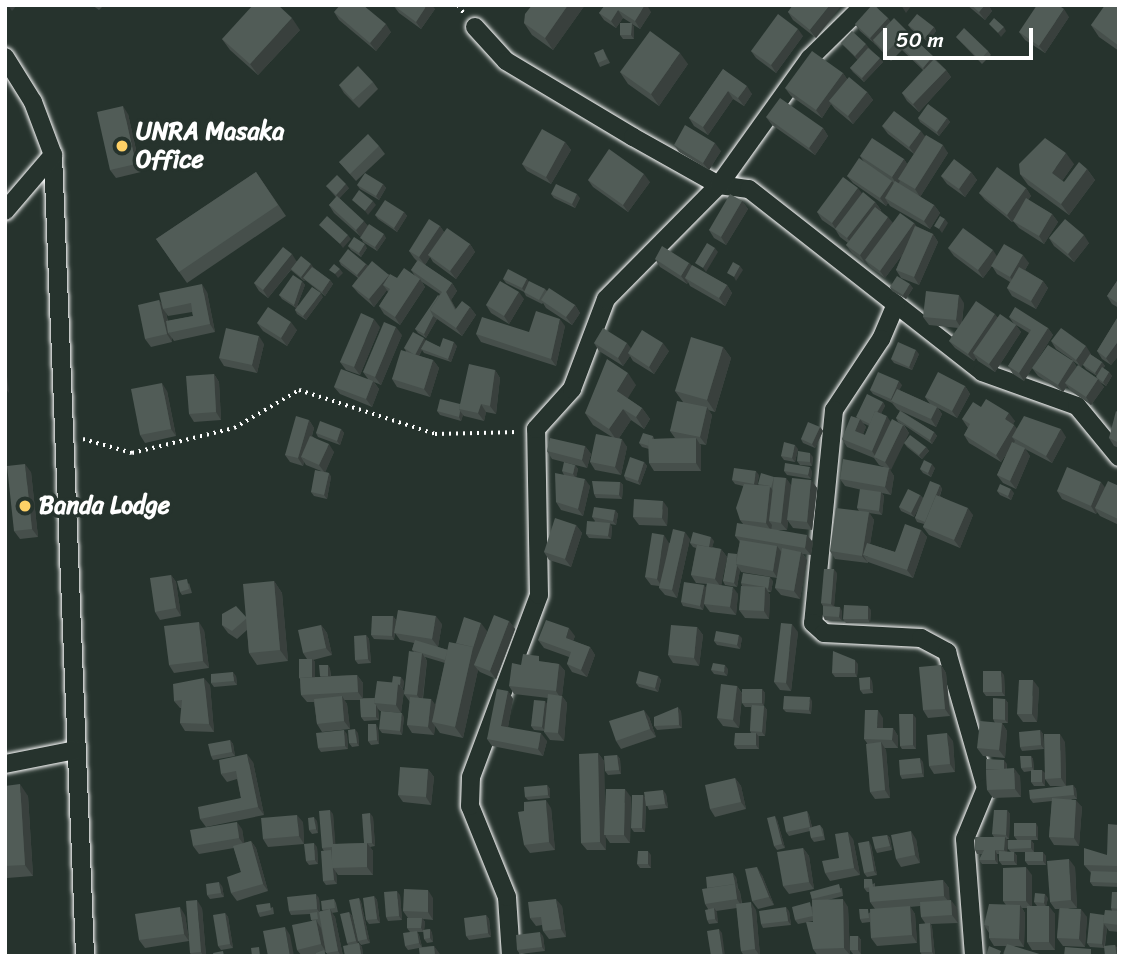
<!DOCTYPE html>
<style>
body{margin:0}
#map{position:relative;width:1124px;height:961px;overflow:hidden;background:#26332d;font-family:Sriracha,sans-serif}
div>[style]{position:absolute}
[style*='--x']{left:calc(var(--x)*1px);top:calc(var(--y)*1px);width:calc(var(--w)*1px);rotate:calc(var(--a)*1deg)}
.path>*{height:3.5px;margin-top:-1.75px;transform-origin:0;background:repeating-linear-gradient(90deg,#fff 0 2px,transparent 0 7px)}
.roads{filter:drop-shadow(0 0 2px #fff) drop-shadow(0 0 2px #fff)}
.minor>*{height:18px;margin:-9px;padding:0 9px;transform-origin:9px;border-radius:9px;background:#26332d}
.wall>*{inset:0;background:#464f4b}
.shaded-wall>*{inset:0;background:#39403d}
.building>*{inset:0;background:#515c57}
.dots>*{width:19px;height:19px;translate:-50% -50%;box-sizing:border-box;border:4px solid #26332d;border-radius:50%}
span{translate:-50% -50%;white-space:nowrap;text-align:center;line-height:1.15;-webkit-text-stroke:7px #26332d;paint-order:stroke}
.poi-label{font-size:24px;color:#fff;font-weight:700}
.left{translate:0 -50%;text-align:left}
.frame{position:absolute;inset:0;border:7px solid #fff;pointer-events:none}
.scale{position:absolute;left:883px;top:28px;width:150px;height:32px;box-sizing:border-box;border:4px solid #fff;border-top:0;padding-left:9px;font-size:21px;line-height:24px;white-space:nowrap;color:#fff;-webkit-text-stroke:5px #26332d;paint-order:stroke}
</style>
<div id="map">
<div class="path">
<div style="--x:458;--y:5;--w:12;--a:55"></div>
<div style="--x:83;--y:439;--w:51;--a:15.9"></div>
<div style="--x:132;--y:453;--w:105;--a:-13.8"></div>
<div style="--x:234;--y:428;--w:75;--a:-30.3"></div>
<div style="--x:299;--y:390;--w:143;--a:17.9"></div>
<div style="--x:435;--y:434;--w:82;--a:-1.4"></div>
</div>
<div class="roads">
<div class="minor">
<div style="--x:475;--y:27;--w:46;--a:47.6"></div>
<div style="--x:506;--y:61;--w:148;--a:30.9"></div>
<div style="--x:633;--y:137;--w:98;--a:29.2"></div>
<div style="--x:719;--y:185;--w:30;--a:8"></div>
<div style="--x:749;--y:189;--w:296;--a:38.1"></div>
<div style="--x:982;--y:372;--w:101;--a:19.7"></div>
<div style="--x:1077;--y:406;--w:66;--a:50.5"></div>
<div style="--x:5;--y:57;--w:53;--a:58.1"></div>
<div style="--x:33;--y:102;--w:57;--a:69.3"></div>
<div style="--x:53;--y:155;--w:802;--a:87.71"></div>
<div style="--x:5;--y:211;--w:74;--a:-49.4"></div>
<div style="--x:896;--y:304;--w:38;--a:113"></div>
<div style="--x:881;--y:339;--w:85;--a:123.5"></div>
<div style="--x:834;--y:410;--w:214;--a:95.6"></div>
<div style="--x:813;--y:623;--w:15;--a:42"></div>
<div style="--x:824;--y:633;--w:97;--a:3"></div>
<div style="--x:921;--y:638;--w:30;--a:28"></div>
<div style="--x:947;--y:652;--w:141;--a:74"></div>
<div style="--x:986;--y:788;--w:55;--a:112.4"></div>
<div style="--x:965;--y:839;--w:117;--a:85.6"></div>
<div style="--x:5;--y:764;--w:72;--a:-11.2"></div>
<div style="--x:511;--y:956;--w:59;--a:-93.9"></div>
<div style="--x:507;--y:897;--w:98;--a:-112.1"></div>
<div style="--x:470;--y:806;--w:29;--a:-88"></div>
<div style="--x:471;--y:777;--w:194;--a:-69.5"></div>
<div style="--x:539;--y:595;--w:166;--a:-91"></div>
<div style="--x:536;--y:429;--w:54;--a:-48"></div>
<div style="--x:572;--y:389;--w:96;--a:-69.3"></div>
<div style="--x:606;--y:299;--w:161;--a:-45.3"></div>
<div style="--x:719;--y:185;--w:156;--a:-54.4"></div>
<div style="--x:810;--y:58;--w:76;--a:-44.5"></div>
</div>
</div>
<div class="wall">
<div style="clip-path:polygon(92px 5px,104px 5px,99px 10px)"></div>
<div style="clip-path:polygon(393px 5px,435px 9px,421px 29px,399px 13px)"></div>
<div style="clip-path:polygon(532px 5px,585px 5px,553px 50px,532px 35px,524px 23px)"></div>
<div style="clip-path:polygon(605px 5px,651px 12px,640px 29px,632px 24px,634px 27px,634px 39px,623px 39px,620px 35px,631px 23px,623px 18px,616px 28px,604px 20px,599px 13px)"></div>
<div style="clip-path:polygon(793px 5px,816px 38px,793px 20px,788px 12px)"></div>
<div style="clip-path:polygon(967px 5px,988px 5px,992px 11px,985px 20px)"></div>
<div style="clip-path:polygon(1119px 7px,1119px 51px,1099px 37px,1091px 25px)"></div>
<div style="clip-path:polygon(334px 12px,391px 32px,376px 51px,339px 20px)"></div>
<div style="clip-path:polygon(1069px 17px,1045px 53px,1025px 40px,1019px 32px)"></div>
<div style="clip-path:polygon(888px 18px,890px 22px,907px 31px,946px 70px,951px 77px,919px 112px,907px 101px,902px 93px,923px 70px,902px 50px,891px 61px,876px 45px,860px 31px,855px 24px)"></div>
<div style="clip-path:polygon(908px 25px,934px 27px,936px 31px,928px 42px,911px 29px)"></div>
<div style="clip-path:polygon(300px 30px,258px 75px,230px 50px,222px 39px)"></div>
<div style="clip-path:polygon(803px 36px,776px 73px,756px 58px,751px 51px)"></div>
<div style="clip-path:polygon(956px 37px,988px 51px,991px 55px,982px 64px)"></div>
<div style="clip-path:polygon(841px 43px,869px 48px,883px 62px,864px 82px,853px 72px,850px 68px,858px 60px)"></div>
<div style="clip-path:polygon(603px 49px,610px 63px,600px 67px,598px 63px)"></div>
<div style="clip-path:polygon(688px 64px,659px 106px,628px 84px,620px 72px)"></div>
<div style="clip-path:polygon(723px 69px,752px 94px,744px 106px,733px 99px,708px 135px,694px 126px,689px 118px)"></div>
<div style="clip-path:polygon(843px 73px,847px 79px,867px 92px,873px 100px,853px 124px,835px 109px,831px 104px,822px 118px,791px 96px,785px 88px)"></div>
<div style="clip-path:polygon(373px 82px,378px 89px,359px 108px,344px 93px,339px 85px)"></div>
<div style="clip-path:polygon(128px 114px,141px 172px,116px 178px,110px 170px)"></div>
<div style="clip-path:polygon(766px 117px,823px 128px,828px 136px,815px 155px,772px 125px)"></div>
<div style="clip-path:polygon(918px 118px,947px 118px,950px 122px,939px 136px,920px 122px)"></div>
<div style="clip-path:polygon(882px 126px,925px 136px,948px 153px,920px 197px,934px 205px,940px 213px,930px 229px,890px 206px,888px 203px,886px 206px,853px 183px,847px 176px,864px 162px,860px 156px,904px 159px,907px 164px,914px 154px,888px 134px)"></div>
<div style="clip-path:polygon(565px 142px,571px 150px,551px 184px,527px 171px,522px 164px)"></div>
<div style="clip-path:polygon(674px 145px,721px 151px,709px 170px,679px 152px)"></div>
<div style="clip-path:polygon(379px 146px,385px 154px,356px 181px,339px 162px)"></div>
<div style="clip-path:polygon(1074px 164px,1062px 181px,1064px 182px,1087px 169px,1095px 180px,1069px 215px,1028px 185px,1020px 174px)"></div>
<div style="clip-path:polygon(256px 172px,286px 216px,187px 283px,156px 239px)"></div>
<div style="clip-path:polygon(971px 172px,977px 180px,965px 197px,947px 184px,941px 176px)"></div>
<div style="clip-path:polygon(588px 180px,650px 182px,628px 212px,593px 187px)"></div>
<div style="clip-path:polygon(383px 184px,386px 188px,379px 200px,360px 189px,357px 185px)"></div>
<div style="clip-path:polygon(326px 186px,349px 188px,339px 198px,368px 226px,386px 238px,377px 251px,363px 242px,361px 237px,334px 213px,329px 205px,336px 197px)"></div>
<div style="clip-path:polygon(1026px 188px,1031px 196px,1028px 200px,1052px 214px,1058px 222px,1044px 244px,1019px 228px,1013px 221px,1012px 222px,985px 200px,979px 193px)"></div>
<div style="clip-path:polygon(551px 194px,580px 198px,575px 208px,554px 198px)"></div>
<div style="clip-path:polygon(862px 194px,875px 202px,881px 210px,880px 210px,892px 223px,914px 223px,916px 226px,933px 234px,938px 242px,919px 285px,901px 278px,896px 270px,902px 255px,885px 278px,871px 268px,866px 262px,865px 263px,852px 253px,846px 245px,848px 243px,840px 237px,835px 229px,822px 220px,817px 212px)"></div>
<div style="clip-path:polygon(742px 201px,748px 209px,726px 245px,714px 238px,709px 230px)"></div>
<div style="clip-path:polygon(404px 212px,407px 216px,397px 232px,378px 219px,375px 215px)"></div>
<div style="clip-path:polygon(440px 226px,444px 232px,470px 244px,475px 252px,456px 279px,433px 262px,430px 257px,425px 265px,452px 283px,457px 291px,451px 300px,456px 309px,470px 307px,476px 315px,462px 336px,437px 319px,426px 338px,418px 333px,415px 329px,440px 294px,422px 282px,425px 287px,400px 325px,384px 314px,379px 306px,388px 292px,387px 290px,374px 307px,358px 293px,352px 286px,358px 278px,341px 265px,339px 261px,366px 264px,368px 266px,397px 278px,415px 276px,411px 270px,417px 261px,414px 258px,409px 251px)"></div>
<div style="clip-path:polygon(1049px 238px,1089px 243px,1074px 262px,1054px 246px)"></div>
<div style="clip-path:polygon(348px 246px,367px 248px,361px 257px,351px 250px)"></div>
<div style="clip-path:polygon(948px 248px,997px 256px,1029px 263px,1025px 270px,1043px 281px,1048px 288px,1036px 309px,1012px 296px,1007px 288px,1010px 282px,997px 274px,992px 266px,983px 278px,954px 256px)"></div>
<div style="clip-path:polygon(655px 259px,689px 263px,692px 266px,727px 285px,732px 293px,725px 306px,690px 286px,688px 282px,687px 284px,660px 267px)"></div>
<div style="clip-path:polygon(297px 261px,314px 268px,330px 280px,333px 284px,325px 296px,305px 280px,304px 281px,291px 270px,268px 298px,259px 291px,254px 283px)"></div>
<div style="clip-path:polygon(1119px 278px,1119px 308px,1112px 304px,1107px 296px)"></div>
<div style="clip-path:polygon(503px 279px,529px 282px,545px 289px,547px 291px,575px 305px,580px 313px,572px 325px,546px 308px,543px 303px,542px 304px,526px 296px,524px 292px,506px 283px)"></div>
<div style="clip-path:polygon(302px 281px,305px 285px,297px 306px,323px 297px,306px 320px,297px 314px,295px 310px,296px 308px,282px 299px,279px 295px)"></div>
<div style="clip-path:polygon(890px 287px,913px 288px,906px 299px,892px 291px)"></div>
<div style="clip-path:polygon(evenodd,207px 292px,215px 332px,174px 341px,172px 338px,172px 342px,151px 347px,145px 339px,159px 300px,162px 304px,207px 292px,192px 312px,193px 316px,168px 321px,166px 313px,168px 316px,192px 312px)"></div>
<div style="clip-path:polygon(524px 299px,509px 324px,491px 313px,486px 305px)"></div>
<div style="clip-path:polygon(964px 303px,962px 322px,997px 317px,1014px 324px,1009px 317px,1048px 328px,1053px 335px,1024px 381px,1013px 374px,1008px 366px,1029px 333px,1016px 325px,1021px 332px,995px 372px,978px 361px,976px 358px,974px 361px,955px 348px,949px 341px,958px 328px,929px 325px,923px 317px)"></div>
<div style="clip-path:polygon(1119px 315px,1119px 355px,1111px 365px,1102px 359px,1097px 351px)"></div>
<div style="clip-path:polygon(257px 323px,297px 330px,287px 346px,263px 331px)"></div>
<div style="clip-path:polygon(565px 326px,556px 366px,481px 342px,476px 334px,529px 332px)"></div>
<div style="clip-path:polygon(380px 327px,360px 375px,346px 370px,340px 362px)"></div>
<div style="clip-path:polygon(402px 335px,381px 385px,374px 382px,379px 389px,372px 407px,340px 394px,334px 387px,368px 379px,363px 372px)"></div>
<div style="clip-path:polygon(424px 338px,425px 341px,440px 347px,457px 346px,451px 362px,424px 353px,422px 350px,419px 356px,433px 360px,439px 368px,430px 397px,397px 387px,392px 379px,406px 351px,404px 348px)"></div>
<div style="clip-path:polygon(evenodd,1051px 341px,1091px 354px,1091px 355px,1102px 362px,1105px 366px,1103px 368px,1109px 372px,1112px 376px,1106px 386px,1100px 382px,1104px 387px,1091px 405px,1071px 391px,1067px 386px,1063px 392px,1038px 376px,1032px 368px,1072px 360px,1056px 349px,1051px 341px,1073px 361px,1081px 367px,1084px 363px,1083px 365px,1086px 369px,1097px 376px,1097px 378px,1077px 367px,1073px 361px)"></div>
<div style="clip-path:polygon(594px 343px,631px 348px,669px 351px,654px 374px,633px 361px,630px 356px,623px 366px,599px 351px)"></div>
<div style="clip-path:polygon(264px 344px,257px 373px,224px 366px,219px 358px)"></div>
<div style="clip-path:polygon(723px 347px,731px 358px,715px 412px,708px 410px,712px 415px,706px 445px,700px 444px,701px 446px,701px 471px,654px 471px,649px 463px,649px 449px,642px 447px,639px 443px,653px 436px,654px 439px,675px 438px,670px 431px,683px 402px,675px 391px)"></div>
<div style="clip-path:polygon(919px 354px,912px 370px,894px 363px,891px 359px)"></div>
<div style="clip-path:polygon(495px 370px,500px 378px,496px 414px,486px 412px,484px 421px,464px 416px,463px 415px,461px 421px,440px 415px,437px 411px,460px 404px)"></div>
<div style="clip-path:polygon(214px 374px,219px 382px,221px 420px,194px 422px,189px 414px)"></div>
<div style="clip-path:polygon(636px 385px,627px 398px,642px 408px,650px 419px,644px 429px,631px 420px,619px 438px,627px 447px,621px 475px,595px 470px,590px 462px,612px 437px,593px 425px,585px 413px)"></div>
<div style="clip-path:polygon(evenodd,902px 385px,899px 390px,930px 404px,925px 397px,965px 386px,970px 394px,957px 418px,938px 408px,942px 414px,936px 427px,901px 411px,934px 432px,937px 436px,932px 444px,904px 425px,909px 433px,890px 470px,894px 476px,891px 495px,882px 493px,884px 496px,882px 515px,869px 513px,874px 520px,870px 544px,895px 552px,921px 530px,927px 537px,913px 578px,868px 562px,868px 563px,835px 559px,830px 551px,859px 511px,857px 508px,862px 490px,845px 486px,840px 479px,884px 467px,879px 465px,874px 458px,847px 447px,842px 439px,856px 418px,883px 402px,885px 406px,881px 413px,891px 422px,903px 425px,898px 422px,896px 418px,900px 411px,897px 409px,892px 403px,873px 394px,870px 390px,902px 385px,863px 423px,869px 426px,865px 435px,863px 434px,866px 427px,863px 423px)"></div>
<div style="clip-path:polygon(167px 391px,176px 436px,145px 443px,140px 435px)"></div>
<div style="clip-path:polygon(981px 407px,1015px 421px,1013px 424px,1017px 429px,1066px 437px,1052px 463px,1025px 449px,1030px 456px,1016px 489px,1003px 483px,997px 475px,1007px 453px,1001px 462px,969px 443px,964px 435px,968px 428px,962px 419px)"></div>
<div style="clip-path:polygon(1119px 413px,1119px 448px,1114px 446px,1109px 438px)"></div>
<div style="clip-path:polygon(309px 420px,314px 428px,312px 436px,334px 452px,325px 472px,329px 473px,331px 477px,327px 499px,314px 496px,311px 492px,321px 471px,306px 465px,304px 462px,303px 466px,290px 462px,285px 455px)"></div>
<div style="clip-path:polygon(820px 427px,823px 431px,815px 448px,803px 443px,801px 439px)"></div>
<div style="clip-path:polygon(341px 429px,344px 433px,340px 445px,318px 437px,316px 433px)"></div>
<div style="clip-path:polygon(904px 443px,926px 447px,929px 451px,922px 459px,907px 447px)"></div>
<div style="clip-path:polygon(585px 446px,591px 454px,587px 468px,552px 459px,547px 451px)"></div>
<div style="clip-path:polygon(798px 449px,795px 462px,784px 460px,781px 456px)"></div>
<div style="clip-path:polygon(813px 457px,812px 466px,800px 465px,797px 461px)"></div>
<div style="clip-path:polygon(644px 462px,647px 466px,640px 485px,626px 480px,624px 476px)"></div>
<div style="clip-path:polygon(575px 465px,578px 469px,576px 477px,590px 486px,583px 516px,561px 510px,556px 502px,564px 475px,562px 471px)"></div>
<div style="clip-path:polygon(935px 468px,931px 477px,923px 473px,920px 469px)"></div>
<div style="clip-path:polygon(784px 471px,812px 471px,811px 479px,787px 475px)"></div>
<div style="clip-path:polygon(31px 472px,38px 537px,20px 539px,14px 531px)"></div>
<div style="clip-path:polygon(759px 475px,757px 485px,774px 477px,786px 478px,791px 486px,811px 480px,817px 488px,812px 530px,793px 528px,788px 521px,787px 530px,777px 530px,813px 542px,811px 555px,803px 554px,807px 560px,800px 599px,781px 595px,775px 588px,777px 578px,741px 572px,740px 570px,737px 587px,725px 585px,723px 581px,737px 554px,740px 542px,735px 536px,743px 524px,740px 520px,743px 486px,735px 484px,732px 480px)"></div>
<div style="clip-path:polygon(620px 482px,623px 485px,622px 499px,596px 498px,594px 494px)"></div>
<div style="clip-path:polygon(940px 485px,942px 489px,940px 496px,973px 515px,960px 548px,929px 535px,923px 527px,924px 524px,917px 522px,915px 518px,919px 507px,914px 517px,901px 511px,899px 507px,920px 495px,923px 498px)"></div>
<div style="clip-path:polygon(1119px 486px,1119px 525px,1100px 516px,1097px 512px,1096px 514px,1062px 499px,1057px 491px)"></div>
<div style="clip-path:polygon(997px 491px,1014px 493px,1011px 500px,1000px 495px)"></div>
<div style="clip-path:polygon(668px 508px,667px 526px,639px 525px,633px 517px)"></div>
<div style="clip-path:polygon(615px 510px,618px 514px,616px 525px,610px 524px,612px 527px,611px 539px,589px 538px,586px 534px,595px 521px,592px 517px)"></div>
<div style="clip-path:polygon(576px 525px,582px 533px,571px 567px,549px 560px,544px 552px)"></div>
<div style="clip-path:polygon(690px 539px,677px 598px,665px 595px,659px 588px,659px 586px,651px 585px,645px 577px,669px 543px)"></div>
<div style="clip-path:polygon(714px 541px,712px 547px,721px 549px,727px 557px,721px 585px,738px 594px,736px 615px,710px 612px,704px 604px,703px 610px,683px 606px,681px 602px,704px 585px,706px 588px,707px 584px,696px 583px,691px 575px,696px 548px,693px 547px,690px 543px)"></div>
<div style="clip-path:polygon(837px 573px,834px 606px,842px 611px,842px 621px,825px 620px,823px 616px,823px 606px,821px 603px)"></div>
<div style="clip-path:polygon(171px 575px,176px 582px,181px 616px,160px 620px,155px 612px)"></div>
<div style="clip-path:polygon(274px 581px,282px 593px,288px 661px,257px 665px,249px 653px,247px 630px,237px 639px,228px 633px,222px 625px,246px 617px)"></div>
<div style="clip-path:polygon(773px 581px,771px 592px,768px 592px,770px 595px,769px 619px,745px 618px,739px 610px,742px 586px,741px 583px)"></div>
<div style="clip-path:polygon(189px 583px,192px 593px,182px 595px,180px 592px)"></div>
<div style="clip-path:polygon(871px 610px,870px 623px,846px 623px,843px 619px)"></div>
<div style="clip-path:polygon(evenodd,393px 616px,396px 620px,395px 626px,442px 624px,438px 647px,448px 650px,456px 643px,487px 631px,482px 645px,509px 621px,515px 629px,496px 679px,480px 672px,478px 670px,463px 738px,440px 733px,435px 726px,434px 735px,412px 733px,407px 725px,410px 702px,404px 694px,414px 652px,412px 650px,414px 643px,400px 640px,395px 633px,394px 640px,374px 639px,371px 635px,393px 616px,425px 657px,445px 663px,435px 705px,431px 699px,423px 699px,427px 661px,425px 657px)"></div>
<div style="clip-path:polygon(321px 625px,327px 633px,332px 655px,313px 660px,315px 662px,315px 677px,320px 677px,328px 665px,330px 669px,331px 676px,357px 675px,363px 683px,363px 698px,375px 698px,392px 683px,404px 681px,403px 689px,402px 688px,404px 691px,401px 713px,380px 711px,378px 709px,379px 720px,364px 721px,361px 717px,360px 700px,344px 700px,347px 704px,350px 729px,322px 732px,317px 724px,314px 702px,307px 702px,301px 695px,300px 679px,299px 678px,307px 659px,303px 653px)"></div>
<div style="clip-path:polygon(697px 627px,703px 635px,699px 666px,673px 663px,668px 655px)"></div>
<div style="clip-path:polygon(204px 630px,209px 668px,174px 673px,169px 665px)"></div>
<div style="clip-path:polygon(798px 632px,791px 691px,780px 690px,774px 682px)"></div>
<div style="clip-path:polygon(366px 635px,369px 639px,371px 663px,358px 664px,355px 660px)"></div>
<div style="clip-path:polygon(575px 636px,573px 641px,590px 647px,595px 655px,587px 677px,572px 672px,567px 664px,569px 657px,544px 648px,538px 640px)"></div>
<div style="clip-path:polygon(742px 638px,740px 649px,717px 645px,714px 641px)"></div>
<div style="clip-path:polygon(543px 662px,559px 664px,565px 671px,562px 696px,567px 703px,564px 741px,550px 740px,544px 732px,545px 731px,534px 730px,531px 726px,545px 701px,547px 704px,548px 698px,514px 694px,509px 686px,521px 665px)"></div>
<div style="clip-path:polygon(858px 664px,857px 677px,835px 677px,832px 673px)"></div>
<div style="clip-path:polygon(941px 665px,946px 673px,950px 716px,928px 718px,923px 710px)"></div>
<div style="clip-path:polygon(728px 669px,727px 676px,714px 674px,711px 670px)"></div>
<div style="clip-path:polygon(1004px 675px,1005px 696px,986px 696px,983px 692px)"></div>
<div style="clip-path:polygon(236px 676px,237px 685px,214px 687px,211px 683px)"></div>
<div style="clip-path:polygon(658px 676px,661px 680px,658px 692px,639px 687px,636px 683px)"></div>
<div style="clip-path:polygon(872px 681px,873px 693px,863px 694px,860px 690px)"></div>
<div style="clip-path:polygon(210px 685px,214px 732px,185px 731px,180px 723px,181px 708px,180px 708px,174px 701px)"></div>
<div style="clip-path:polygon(737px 686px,742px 693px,762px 689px,765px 693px,764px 706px,767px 710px,765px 736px,758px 736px,759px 737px,759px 749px,737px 749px,734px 745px,751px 733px,750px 731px,751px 707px,745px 707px,742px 703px,742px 697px,739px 728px,723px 726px,717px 718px)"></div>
<div style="clip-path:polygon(1039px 688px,1037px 722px,1023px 722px,1017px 714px)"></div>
<div style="clip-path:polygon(508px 691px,513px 699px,508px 727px,547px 741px,543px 756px,492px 746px,487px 739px)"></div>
<div style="clip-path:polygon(1005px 699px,1008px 703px,1008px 723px,1002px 723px,1007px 731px,1005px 758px,983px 756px,977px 748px,995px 723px,993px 719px)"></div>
<div style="clip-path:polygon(812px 701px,811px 714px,786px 712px,783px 709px)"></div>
<div style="clip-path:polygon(681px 711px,682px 728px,657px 730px,654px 726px)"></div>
<div style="clip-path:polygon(404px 717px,402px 735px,382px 733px,379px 729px)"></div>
<div style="clip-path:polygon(649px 717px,656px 737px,621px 749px,616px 741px)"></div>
<div style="clip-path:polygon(883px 718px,883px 728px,893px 728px,898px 736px,898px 748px,884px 748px,886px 750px,890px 798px,875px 799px,870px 792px,867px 743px,864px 739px)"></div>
<div style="clip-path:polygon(916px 718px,916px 749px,902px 749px,900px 746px)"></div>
<div style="clip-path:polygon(378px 728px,379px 744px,371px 745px,368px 741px)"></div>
<div style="clip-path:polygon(1040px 730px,1043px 734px,1044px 749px,1022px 751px,1020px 747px)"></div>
<div style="clip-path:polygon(358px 733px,359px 746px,352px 747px,349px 743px)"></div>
<div style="clip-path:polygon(347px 734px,348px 749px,321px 752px,318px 748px)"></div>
<div style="clip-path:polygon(230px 740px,233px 744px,235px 756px,213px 760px,211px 756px)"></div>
<div style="clip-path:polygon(953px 741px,955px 772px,934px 774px,929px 766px)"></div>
<div style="clip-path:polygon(1065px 742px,1066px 786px,1050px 786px,1045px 779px)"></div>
<div style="clip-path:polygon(598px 753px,604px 761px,605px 820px,631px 797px,630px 843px,610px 843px,605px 836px,606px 850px,587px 850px,581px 843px)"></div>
<div style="clip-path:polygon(617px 755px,620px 759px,621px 774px,608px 775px,605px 771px)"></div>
<div style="clip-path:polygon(1031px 756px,1033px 759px,1034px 770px,1045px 773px,1045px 786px,1034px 786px,1031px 782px,1031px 771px,1024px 772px,1021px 768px)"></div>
<div style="clip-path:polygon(253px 762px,264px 815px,206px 827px,200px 819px,241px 798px,237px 779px,227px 782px,221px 774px)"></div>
<div style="clip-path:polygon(923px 762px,924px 777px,902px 779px,900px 775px)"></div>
<div style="clip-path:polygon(1007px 764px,1007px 769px,1020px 776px,1021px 797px,993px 798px,987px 790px,986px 769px)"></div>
<div style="clip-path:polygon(428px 769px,434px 777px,431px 805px,403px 802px,398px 795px)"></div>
<div style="clip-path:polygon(735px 778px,741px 786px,746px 809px,715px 817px,710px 809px)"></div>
<div style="clip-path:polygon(547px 785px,550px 789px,550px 798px,528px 800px,525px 797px)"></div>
<div style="clip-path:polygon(1073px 785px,1076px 789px,1077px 799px,1071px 799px,1082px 807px,1079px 846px,1054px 845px,1049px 837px,1052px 801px,1033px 803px,1030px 799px)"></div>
<div style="clip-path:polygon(5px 786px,28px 796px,33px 876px,7px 878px,5px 875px)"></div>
<div style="clip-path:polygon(666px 794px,668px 808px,649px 810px,646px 803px,645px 832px,634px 832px,631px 828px,643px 795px,645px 798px)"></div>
<div style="clip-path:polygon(551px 808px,555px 850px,530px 853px,524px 845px)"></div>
<div style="clip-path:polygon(1007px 810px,1010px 814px,1009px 839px,1006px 839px,1008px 841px,1007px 852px,1011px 852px,1008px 849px,1017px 840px,1014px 836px,1038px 827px,1038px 840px,1031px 840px,1034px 844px,1034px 852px,1046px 856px,1046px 865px,1028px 865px,1025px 861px,1025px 852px,1014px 852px,1017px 856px,1017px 865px,1002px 865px,999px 861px,999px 854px,997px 854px,998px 864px,982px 864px,979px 860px,982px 854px,977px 854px,975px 850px,994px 837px,992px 834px)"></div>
<div style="clip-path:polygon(807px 811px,809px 815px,812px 827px,820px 825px,823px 829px,825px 840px,814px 842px,811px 838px,810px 831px,789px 836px,786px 832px)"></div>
<div style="clip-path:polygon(333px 814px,335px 844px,364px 843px,373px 817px,375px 846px,370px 847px,373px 851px,373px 875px,338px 875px,336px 872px,337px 884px,326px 885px,323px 881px,324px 851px,322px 848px)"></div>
<div style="clip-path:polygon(777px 820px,785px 848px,777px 850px,774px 846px)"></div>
<div style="clip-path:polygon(317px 821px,318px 833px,312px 834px,309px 830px)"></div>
<div style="clip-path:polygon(303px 822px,304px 844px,268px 847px,263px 839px)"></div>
<div style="clip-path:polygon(1119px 825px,1119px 887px,1093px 886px,1090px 882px,1091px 873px,1084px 865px,1107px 855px)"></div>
<div style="clip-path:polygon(242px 829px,244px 843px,251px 841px,256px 848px,268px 891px,237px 901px,231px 893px,241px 872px,234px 848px,199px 854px,193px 846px)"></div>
<div style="clip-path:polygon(887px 835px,890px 838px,892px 850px,877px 853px,875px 849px)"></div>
<div style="clip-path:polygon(853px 839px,860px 875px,830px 881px,825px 873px,839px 858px)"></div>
<div style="clip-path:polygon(916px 839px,920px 863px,901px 867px,896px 859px)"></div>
<div style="clip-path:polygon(871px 845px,877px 875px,867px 877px,864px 873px)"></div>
<div style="clip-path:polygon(317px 847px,318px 864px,309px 865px,306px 861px)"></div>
<div style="clip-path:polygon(803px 848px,809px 856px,814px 889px,789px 894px,783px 886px)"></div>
<div style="clip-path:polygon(651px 855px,651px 868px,640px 868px,637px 864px)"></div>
<div style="clip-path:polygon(1075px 867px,1077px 908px,1068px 908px,1087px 917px,1085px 947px,1063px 946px,1057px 938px,1059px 909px,1055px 909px,1050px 902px)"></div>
<div style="clip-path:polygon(762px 875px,774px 905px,758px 909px,752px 901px)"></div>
<div style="clip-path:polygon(1032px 875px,1032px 906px,1037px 906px,1034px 902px,1048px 898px,1046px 906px,1055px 914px,1055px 950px,1032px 950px,1027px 942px,1027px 908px,1022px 908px,1025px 913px,1024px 947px,1015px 946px,1003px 954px,1006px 946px,994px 946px,989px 938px,989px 933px,984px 925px,1006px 905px,1003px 901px)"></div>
<div style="clip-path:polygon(736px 877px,738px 888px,740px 892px,742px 903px,756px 910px,760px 956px,744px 956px,741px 951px,737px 908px,716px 911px,718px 923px,709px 924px,707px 920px,708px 909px,705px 904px,707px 888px)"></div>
<div style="clip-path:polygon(943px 880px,949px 888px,949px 900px,957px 908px,958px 923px,931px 924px,932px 927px,935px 956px,923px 956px,920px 952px,925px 923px,921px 917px,920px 906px,910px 907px,915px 914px,917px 943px,877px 946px,871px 938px,870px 922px,862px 923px,860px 919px,875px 909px,870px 902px,869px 892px,867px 892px,864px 888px,875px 883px,875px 887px)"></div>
<div style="clip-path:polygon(222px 886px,224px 897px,210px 899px,207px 895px)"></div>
<div style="clip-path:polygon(842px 888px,843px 896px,828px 900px,848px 907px,850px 955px,818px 956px,813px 949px,813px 921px,798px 924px,795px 920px,812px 906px,812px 900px,810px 892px)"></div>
<div style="clip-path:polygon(1119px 892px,1119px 932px,1109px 931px,1107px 928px,1105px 946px,1115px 945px,1118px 949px,1090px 947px,1087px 943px,1104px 915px,1112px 911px,1111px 908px)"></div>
<div style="clip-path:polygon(400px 895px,402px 920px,388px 921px,386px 917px)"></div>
<div style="clip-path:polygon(374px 896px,377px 900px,380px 923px,369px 924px,366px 920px)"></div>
<div style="clip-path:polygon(319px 898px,320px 911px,323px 911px,322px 910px,334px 899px,336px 903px,338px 912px,332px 913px,335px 917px,343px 956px,328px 956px,326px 952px,314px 956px,302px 956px,297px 950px,312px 921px,310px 914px,291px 915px,289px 911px)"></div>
<div style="clip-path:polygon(359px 898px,361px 902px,370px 943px,361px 945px,358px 941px)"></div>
<div style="clip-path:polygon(433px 898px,433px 920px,423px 919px,425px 922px,424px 930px,430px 929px,432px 933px,433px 942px,427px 943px,424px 939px,424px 932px,417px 932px,419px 935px,422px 947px,434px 946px,440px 956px,420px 956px,419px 948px,408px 950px,405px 946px,410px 932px,407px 928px,408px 918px,403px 911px)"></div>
<div style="clip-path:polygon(562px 906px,566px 937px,549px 939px,543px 931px,542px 925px,536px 926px,530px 918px)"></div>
<div style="clip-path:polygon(273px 907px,274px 914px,260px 917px,258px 913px)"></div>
<div style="clip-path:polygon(202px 908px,206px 956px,192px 956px,190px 953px)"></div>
<div style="clip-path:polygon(789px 911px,791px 925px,763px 928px,761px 924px)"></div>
<div style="clip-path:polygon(349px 912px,352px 916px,358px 943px,362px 947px,363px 956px,345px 956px,348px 945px,347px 943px)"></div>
<div style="clip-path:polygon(225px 913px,228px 917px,233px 948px,221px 950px,218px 946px)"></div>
<div style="clip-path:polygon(185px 915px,189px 941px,145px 948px,139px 940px)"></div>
<div style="clip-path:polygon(486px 915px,489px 919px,491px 937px,469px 940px,466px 936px)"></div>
<div style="clip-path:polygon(543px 936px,545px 951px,520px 954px,517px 950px)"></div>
<div style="clip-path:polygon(858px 936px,861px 940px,861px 954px,853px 954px,850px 950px)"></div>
</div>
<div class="shaded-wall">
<div style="clip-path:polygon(8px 5px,17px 5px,12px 11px)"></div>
<div style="clip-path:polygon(427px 5px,432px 5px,435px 9px,421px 29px,416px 22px)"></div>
<div style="clip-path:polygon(568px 5px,585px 5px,553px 50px,545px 38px)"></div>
<div style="clip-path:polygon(645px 5px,647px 5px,651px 12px,640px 29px,635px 21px)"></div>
<div style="clip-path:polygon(830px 5px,842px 5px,816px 38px,810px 30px)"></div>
<div style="clip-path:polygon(901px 5px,912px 5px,906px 13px)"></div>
<div style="clip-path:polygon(985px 5px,988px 5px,992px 11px,985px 20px,979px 12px)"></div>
<div style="clip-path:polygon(1064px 9px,1069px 17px,1045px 53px,1039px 46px)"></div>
<div style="clip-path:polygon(618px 10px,623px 18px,616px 28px,611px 21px)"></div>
<div style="clip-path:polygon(292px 18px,300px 30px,258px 75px,250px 64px)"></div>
<div style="clip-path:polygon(888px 18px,893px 25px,873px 40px,875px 45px,870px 38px)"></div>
<div style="clip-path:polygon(632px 23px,634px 27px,634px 39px,631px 35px)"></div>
<div style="clip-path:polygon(386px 24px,391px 32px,376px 51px,370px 43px)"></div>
<div style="clip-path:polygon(934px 27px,936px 31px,928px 42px,925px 38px)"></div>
<div style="clip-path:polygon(1004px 27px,1006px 31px,1001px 37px,998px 33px)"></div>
<div style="clip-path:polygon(798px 29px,803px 36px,776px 73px,771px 65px)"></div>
<div style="clip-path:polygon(866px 44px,869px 48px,858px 60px,855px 56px)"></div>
<div style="clip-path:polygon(680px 53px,688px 64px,659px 106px,651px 94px)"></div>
<div style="clip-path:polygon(933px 56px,939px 64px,929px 75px,923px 68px)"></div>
<div style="clip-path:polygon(880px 58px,883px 62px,864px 82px,862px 78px)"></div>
<div style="clip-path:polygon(946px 70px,951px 77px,919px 112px,913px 104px)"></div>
<div style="clip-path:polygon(843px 73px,848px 81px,829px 101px,831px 104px,822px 118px,816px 110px)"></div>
<div style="clip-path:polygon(747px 86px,752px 94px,744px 106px,738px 98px)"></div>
<div style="clip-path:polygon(728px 91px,733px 99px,708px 135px,703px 127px)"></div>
<div style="clip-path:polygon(867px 92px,873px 100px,853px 124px,848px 116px)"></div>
<div style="clip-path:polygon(123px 106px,128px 114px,141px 172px,136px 164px)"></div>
<div style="clip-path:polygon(947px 118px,950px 122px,939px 136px,937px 132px)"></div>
<div style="clip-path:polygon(823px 128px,828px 136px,815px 155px,809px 148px)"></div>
<div style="clip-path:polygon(921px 131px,927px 139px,915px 155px,909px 147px)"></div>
<div style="clip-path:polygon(565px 142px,571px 150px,551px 184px,546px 177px)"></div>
<div style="clip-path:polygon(715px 143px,721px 151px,709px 170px,703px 163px)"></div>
<div style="clip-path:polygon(943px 145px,948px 153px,920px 197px,915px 189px)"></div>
<div style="clip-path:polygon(1066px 153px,1074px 164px,1060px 184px,1052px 173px)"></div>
<div style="clip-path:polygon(904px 159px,909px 167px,898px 179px,900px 181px,897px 185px,892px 177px)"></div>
<div style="clip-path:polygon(1087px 169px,1095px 180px,1069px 215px,1061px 204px)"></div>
<div style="clip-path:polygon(971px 172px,977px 180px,965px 197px,959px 189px)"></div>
<div style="clip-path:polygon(644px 174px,650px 182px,628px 212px,623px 205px)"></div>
<div style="clip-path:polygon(892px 181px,898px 189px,885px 198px,888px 203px,886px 206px,880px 198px)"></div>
<div style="clip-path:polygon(346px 184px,349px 188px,339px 199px,336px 195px)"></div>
<div style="clip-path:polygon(383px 184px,386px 188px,379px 200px,376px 196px)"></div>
<div style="clip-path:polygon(858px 188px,864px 196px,837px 231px,832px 223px)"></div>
<div style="clip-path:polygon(1026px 188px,1031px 196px,1012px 222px,1007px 215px)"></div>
<div style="clip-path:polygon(577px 194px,580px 198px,575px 208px,572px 204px)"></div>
<div style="clip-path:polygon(373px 201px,376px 205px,368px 215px,365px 211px)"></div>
<div style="clip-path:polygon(742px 201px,748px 209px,726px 245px,721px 237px)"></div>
<div style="clip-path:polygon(875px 202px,881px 210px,853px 246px,847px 238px)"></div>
<div style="clip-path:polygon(934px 205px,940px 213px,930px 229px,924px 221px)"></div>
<div style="clip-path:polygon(404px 212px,407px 216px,397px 232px,394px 228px)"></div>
<div style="clip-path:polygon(1052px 214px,1058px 222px,1044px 244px,1039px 236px)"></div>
<div style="clip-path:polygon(888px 217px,894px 224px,865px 263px,860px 255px)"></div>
<div style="clip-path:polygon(945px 219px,948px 223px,942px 233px,939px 229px)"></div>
<div style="clip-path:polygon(364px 221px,370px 229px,361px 238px,356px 230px)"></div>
<div style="clip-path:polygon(914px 223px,920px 231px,885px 278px,880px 271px)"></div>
<div style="clip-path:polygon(440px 226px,445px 234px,428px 255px,430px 257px,425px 265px,419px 257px)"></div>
<div style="clip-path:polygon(384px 234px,386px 238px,377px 251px,375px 247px)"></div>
<div style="clip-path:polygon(933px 234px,938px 242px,919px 285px,914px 277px)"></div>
<div style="clip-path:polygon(348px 235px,351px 239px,343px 248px,340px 244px)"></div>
<div style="clip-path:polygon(1084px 235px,1089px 243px,1074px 262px,1068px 254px)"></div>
<div style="clip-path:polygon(365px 244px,367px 248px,361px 257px,359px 253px)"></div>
<div style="clip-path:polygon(470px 244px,475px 252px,456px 279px,450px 271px)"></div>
<div style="clip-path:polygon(715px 248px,718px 252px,706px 272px,703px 268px)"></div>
<div style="clip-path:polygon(993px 250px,998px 258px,983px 278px,978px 270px)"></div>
<div style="clip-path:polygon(292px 254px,297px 262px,268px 298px,263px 290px)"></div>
<div style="clip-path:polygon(1023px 255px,1029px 263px,1016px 285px,1010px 277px)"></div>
<div style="clip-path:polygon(689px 263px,695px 270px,685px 278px,688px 282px,687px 284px,681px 276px)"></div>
<div style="clip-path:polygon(311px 264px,314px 268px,304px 281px,301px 277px)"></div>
<div style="clip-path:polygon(366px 264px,369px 268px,360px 279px,357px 275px)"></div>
<div style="clip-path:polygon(740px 266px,743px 270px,736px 281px,734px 277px)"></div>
<div style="clip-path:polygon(340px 269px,343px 273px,338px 278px,335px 274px)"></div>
<div style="clip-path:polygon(389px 275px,394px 282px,383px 285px,387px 290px,374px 307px,369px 299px)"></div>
<div style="clip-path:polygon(420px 279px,425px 287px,400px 325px,395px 317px)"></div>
<div style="clip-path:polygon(527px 279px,530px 283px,525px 292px,522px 288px)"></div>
<div style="clip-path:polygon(330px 280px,333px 284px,325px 296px,322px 292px)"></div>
<div style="clip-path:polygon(302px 281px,305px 285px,296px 309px,294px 305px)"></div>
<div style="clip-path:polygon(1043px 281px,1048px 288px,1036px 309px,1031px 301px)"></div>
<div style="clip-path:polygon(452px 283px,457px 291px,451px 300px,461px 318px,446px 292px)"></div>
<div style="clip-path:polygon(202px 284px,207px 292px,215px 332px,210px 324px)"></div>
<div style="clip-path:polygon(910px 284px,913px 288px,906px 299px,903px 295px)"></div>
<div style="clip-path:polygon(727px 285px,732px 293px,725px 306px,719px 298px)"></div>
<div style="clip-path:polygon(519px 292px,524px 299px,509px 324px,504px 316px)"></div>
<div style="clip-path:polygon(321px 293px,323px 297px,306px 320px,303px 316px)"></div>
<div style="clip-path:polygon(959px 295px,964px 303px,961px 328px,956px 320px)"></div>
<div style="clip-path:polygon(159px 300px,165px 308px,163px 309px,166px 313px,170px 333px,168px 333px,172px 338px,172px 342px,167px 334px)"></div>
<div style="clip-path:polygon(575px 305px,580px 313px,572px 325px,566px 317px)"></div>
<div style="clip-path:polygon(470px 307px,476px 315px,462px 336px,456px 328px)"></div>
<div style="clip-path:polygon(995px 314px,1001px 322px,973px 353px,976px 358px,974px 361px,968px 354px)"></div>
<div style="clip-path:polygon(433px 316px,437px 319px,426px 338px,424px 334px)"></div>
<div style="clip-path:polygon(374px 319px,380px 327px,360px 375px,354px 367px)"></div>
<div style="clip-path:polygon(560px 319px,565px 326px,556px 366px,551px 359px)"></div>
<div style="clip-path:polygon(291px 322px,297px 330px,287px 346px,281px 338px)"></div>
<div style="clip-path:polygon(1016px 325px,1021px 332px,995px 372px,989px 364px)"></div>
<div style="clip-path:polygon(396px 327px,402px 335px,381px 385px,375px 377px)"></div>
<div style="clip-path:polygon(1048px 328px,1053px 335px,1024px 381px,1019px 373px)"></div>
<div style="clip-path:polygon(259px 336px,264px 344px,257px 373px,252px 365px)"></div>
<div style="clip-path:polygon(424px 338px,427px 342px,421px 349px,422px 350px,417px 359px,415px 355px)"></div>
<div style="clip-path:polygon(1119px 340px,1119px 355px,1111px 365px,1106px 358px)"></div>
<div style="clip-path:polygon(454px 342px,457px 346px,451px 362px,448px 359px)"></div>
<div style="clip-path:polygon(627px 343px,633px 351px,628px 353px,630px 356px,623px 366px,618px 358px)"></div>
<div style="clip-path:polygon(663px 343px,669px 351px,654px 374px,649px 367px)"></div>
<div style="clip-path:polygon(1086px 346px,1091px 354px,1081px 367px,1076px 360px)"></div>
<div style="clip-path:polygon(723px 347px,731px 358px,715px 412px,707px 400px)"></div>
<div style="clip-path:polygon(916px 350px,919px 354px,912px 370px,909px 367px)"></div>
<div style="clip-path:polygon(5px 359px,9px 393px,5px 388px)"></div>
<div style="clip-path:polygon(433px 360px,439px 368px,430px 397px,424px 389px)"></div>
<div style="clip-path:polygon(1073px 361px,1078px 369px,1065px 383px,1067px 386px,1063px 392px,1058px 385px)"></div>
<div style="clip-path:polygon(1102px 362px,1105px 366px,1098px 377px,1095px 373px)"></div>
<div style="clip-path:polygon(495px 370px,500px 378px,496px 414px,490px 406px)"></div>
<div style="clip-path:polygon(1109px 372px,1112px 376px,1106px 386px,1103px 382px)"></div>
<div style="clip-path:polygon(628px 373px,636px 385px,625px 403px,617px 391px)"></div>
<div style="clip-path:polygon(214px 374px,219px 382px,221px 420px,216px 412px)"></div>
<div style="clip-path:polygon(1098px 379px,1104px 387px,1091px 405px,1086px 397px)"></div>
<div style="clip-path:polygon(373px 381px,379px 389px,372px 407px,366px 399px)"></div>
<div style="clip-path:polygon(899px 381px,902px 385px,893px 403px,891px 399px)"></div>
<div style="clip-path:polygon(162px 383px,167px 391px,176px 436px,171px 429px)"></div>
<div style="clip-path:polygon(965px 386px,970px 394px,957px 418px,952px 411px)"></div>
<div style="clip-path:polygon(883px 402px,885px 406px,874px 428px,871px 424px)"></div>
<div style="clip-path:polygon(481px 404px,486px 412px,484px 421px,478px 413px)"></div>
<div style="clip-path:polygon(707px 407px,712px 415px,706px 445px,700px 437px)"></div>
<div style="clip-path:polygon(937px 407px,942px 414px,936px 427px,931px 419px)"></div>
<div style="clip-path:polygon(642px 408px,650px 419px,644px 429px,636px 417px)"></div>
<div style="clip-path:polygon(623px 409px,631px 420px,617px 441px,609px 429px)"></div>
<div style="clip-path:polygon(460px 411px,463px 415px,461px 421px,459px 417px)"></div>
<div style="clip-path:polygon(1009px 413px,1015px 421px,1011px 427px,1005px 419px)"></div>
<div style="clip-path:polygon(887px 416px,892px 424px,877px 459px,872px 451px)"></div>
<div style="clip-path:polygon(860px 419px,866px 427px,861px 439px,855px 431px)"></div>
<div style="clip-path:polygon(309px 420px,314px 428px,305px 459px,301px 457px,304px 462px,303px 466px,298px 458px)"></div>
<div style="clip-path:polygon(903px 425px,909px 433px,891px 470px,885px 462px)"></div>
<div style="clip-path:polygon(1014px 425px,1020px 433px,1012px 437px,1015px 441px,1001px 462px,996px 455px)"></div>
<div style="clip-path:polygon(820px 427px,823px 431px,815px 448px,812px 444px)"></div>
<div style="clip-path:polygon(341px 429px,344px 433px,340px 445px,337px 441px)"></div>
<div style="clip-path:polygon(1061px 429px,1066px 437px,1052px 463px,1046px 456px)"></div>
<div style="clip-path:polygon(934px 432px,937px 436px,932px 444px,930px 440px)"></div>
<div style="clip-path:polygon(696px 438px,701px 446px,701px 471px,696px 463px)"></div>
<div style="clip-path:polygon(622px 439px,627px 447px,621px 475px,615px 467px)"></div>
<div style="clip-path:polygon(329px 444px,334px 452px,325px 473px,319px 465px)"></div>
<div style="clip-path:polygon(795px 445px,798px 449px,795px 462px,792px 458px)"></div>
<div style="clip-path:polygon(585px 446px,591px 454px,587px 468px,582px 460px)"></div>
<div style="clip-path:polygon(926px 447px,929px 451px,922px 459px,919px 455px)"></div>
<div style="clip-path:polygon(1025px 448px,1030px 456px,1016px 489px,1010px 481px)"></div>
<div style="clip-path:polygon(810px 453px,813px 457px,812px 466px,810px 462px)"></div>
<div style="clip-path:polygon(644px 462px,647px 466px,640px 485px,638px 481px)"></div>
<div style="clip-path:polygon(25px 464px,31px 472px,38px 537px,32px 529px)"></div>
<div style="clip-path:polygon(932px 464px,935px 468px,931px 477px,928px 473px)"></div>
<div style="clip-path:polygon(575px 465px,578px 469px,576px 478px,573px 474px)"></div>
<div style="clip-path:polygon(810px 467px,812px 471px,811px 479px,808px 475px)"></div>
<div style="clip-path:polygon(889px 468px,894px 476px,891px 495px,885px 487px)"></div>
<div style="clip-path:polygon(756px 471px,759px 475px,757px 488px,754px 484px)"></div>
<div style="clip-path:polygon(329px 473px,331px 477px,327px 499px,324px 495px)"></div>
<div style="clip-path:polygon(786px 478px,792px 486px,787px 530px,781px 523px)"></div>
<div style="clip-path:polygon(585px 479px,590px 486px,583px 516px,578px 509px)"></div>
<div style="clip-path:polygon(811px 480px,817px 488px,812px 530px,807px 522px)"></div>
<div style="clip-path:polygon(620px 482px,623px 485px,622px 499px,619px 495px)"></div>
<div style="clip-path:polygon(1101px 482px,1107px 490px,1095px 508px,1097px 512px,1096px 514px,1091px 506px)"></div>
<div style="clip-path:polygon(940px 485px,942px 489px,928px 526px,925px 522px)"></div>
<div style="clip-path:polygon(770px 486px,775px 494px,769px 521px,772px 525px,771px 531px,766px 523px)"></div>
<div style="clip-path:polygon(1011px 489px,1014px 493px,1011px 500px,1008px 496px)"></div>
<div style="clip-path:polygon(881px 492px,884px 496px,882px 515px,879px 511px)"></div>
<div style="clip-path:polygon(920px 495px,923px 499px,914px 517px,911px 513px)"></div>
<div style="clip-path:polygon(663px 501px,668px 508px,667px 526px,662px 518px)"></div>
<div style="clip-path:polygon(968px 508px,973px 515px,960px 548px,954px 540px)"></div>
<div style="clip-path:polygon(615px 510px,618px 514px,616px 525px,613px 521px)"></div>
<div style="clip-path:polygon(869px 512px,874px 520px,868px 557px,863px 555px,868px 563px,862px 556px)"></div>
<div style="clip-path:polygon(610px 523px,612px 527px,611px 539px,608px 536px)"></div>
<div style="clip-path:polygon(576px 525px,582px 533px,571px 567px,565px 559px)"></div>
<div style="clip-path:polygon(921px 530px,927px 537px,913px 578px,907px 570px)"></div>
<div style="clip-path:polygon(685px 532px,690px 539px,677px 598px,672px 590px)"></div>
<div style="clip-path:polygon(664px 535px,669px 543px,662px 587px,657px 579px)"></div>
<div style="clip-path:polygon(807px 535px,813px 542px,811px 555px,805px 548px)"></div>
<div style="clip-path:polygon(711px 537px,714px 541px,711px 552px,708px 548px)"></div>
<div style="clip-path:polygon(777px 546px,783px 554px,778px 579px,773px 571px)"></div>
<div style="clip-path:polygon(721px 549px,727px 557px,721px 587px,715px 579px)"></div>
<div style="clip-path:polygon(801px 552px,807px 560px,800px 599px,794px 591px)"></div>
<div style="clip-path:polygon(737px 566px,740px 570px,737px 587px,734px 583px)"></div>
<div style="clip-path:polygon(834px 569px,837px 573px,834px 607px,831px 604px)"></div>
<div style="clip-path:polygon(171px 575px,176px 582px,181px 616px,176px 608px)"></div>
<div style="clip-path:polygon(770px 577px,773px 581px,771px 592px,768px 589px)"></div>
<div style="clip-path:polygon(274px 581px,282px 593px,288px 661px,280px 650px)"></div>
<div style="clip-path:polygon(704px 585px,707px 589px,703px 610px,700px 606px)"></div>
<div style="clip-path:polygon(733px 587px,738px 594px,736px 615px,730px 607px)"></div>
<div style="clip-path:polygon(765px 587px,770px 595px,769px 619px,764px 611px)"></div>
<div style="clip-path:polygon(868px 606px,871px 610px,870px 623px,868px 619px)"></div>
<div style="clip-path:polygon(840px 607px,842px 611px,842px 621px,839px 617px)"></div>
<div style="clip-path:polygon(393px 616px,396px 620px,394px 640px,392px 636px)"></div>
<div style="clip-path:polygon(436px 616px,442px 624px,438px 647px,432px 639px)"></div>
<div style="clip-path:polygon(509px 621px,515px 629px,496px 679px,490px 671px)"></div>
<div style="clip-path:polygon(199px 622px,204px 630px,209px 668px,203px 661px)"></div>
<div style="clip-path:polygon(481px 623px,487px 631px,479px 656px,474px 665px,478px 670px,463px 738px,455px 727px,473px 647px)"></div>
<div style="clip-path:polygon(792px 624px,798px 632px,791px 691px,786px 683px)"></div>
<div style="clip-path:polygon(321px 625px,327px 633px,332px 655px,326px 648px)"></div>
<div style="clip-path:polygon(697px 627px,703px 635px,699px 666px,694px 658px)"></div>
<div style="clip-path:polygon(569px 628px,575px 636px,571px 646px,566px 638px)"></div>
<div style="clip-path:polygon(366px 635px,369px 639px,371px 663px,368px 659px)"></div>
<div style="clip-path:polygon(739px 635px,742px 638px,740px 649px,737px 645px)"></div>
<div style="clip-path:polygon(590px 647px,595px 655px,587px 677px,581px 670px)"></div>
<div style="clip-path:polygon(422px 653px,427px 661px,422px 702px,417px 695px)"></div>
<div style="clip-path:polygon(312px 659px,315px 662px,315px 682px,312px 678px)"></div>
<div style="clip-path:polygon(855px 660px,858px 664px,857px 677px,855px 673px)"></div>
<div style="clip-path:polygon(559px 664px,565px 671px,562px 696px,567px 703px,564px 741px,558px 733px,561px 699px,556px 691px)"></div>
<div style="clip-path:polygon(328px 665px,330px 669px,331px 680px,328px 676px)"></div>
<div style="clip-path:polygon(725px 665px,728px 669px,727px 676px,724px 672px)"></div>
<div style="clip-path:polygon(941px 665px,946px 673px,950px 716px,945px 709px)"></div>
<div style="clip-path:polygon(1001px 671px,1004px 675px,1005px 696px,1002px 692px)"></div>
<div style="clip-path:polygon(233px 672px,236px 676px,237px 685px,234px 681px)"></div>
<div style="clip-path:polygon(357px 675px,363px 683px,363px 699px,358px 692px)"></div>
<div style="clip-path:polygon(658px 676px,661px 680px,658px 692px,655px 688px)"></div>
<div style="clip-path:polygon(401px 677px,404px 681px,403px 689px,400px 685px)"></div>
<div style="clip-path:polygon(870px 677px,872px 681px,873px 693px,870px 689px)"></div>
<div style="clip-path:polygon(204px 678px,210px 685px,214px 732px,209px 724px)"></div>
<div style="clip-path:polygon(1033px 680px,1039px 688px,1037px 722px,1032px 714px)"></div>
<div style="clip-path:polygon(398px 683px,404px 691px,401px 713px,396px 705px)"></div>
<div style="clip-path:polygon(737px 686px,742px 694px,739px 728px,733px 720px)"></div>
<div style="clip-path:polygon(762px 689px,765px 693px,764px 706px,767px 710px,765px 736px,762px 732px,764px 706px,762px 703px)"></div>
<div style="clip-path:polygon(508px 691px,513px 699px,507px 733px,501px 726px)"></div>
<div style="clip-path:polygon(342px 696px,347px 704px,350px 729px,344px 721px)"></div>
<div style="clip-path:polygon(810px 697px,812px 701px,811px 714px,809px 710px)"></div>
<div style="clip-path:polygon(431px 699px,437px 707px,432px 722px,435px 726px,434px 735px,428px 727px)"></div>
<div style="clip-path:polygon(1005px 699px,1008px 703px,1008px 723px,1005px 720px)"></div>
<div style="clip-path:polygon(545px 701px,548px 705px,545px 731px,542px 727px)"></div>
<div style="clip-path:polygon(376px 705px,378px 709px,379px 720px,376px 717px)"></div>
<div style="clip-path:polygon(678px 707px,681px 711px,682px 728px,679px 725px)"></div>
<div style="clip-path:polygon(644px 710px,649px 717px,656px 737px,650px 729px)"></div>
<div style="clip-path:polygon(878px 710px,883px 718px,883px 736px,877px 728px)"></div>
<div style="clip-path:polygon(402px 713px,404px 717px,402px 735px,400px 731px)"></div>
<div style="clip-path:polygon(913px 714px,916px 718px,916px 749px,913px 745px)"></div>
<div style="clip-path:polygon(1002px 723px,1007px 731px,1005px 758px,999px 750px)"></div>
<div style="clip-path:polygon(376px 724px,378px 728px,379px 744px,377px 740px)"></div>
<div style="clip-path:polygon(893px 728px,898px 736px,898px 748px,892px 740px)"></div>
<div style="clip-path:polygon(355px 729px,358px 733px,359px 746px,357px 743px)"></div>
<div style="clip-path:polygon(344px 730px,347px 734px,348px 749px,345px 746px)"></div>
<div style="clip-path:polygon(1040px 730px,1043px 734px,1044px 749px,1041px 745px)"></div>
<div style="clip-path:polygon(541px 733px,547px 741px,543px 756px,538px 749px)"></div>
<div style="clip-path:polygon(756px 733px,759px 737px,759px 749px,756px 745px)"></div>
<div style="clip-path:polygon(947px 733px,953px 741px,955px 772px,950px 764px)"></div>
<div style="clip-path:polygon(1060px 734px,1065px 742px,1066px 786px,1061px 778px)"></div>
<div style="clip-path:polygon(230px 740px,233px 744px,235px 756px,232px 752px)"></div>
<div style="clip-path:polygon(881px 742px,886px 750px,890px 798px,885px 790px)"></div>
<div style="clip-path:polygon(598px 753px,604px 761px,606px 850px,600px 842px)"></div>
<div style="clip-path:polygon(247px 754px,253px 762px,264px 815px,258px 807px)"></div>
<div style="clip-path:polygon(617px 755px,620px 759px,621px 774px,619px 770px)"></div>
<div style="clip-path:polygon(1031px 756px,1033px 759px,1034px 771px,1032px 767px)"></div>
<div style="clip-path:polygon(920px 758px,923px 762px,924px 777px,922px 773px)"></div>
<div style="clip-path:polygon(1004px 760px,1007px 764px,1006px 775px,1003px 771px)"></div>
<div style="clip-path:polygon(1014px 768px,1020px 776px,1021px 797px,1015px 789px)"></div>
<div style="clip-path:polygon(428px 769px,434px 777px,431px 805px,426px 797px)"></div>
<div style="clip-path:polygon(1042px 770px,1045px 773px,1045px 786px,1042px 782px)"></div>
<div style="clip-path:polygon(735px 778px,741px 786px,746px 809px,741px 802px)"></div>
<div style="clip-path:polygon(20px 784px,28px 796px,33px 876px,25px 865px)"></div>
<div style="clip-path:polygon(547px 785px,550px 789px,550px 798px,548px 795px)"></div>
<div style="clip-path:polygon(1073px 785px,1076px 789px,1077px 799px,1074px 795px)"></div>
<div style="clip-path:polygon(625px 789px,631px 797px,630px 843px,624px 835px)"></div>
<div style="clip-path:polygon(663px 790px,666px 794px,668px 808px,665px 804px)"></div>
<div style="clip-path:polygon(643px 795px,646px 799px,645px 832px,642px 828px)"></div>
<div style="clip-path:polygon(546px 800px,551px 808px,555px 850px,549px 842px)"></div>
<div style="clip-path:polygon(1076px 800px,1082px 807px,1079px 846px,1074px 838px)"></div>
<div style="clip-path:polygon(330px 810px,333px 814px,336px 851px,333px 847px)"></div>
<div style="clip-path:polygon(1007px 810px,1010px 814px,1009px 839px,1006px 835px)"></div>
<div style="clip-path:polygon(807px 811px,809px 815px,813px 831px,810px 827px)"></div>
<div style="clip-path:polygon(370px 813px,373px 817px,375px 846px,372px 843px)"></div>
<div style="clip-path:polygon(297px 815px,303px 822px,304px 844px,299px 836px)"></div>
<div style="clip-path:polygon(775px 816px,777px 820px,785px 848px,782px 844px)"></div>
<div style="clip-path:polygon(314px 817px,317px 821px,318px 833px,316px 829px)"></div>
<div style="clip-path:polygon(237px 822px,242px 829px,245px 846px,239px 838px)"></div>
<div style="clip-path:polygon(1036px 823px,1038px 827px,1038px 840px,1036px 836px)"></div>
<div style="clip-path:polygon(911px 831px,916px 839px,920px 863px,915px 855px)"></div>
<div style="clip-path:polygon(848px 832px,853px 839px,860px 875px,854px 868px)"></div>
<div style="clip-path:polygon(887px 835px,890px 838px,892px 850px,890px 846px)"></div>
<div style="clip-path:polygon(1005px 837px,1008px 841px,1007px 854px,1004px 850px)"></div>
<div style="clip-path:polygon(1031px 840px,1034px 844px,1034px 852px,1031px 848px)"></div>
<div style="clip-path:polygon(251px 841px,256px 848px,268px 891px,263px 884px)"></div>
<div style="clip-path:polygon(869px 841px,871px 845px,877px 875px,874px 871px)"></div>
<div style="clip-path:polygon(314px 843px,317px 847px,318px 864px,315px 860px)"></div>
<div style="clip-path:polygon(367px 843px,373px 851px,373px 875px,367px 867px)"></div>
<div style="clip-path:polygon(803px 848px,809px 856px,814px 889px,809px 882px)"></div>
<div style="clip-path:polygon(995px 850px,997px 854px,998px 864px,995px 860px)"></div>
<div style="clip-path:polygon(648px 851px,651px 855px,651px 868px,648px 864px)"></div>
<div style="clip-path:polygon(1014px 852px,1017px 856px,1017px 865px,1014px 861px)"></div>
<div style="clip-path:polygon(1043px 852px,1046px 856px,1046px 865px,1043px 861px)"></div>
<div style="clip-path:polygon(1069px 859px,1075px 867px,1077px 908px,1071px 900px)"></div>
<div style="clip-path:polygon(757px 867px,762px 875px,774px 905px,769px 897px)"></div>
<div style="clip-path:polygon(1026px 867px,1032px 875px,1032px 908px,1026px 901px)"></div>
<div style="clip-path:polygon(333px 868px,336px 872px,337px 884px,334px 880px)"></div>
<div style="clip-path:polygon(733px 873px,736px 877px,738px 888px,735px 884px)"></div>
<div style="clip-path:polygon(943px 880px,949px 888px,950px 903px,944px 896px)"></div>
<div style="clip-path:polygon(219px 882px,222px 886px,224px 897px,221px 893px)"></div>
<div style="clip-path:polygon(735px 884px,740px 892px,742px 907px,737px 899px)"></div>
<div style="clip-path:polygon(428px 890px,433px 898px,433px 920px,428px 912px)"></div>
<div style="clip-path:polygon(397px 891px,400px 895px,402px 920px,399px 916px)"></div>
<div style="clip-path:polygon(316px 894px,319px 898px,320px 913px,317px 909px)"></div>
<div style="clip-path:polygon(1045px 894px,1048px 898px,1046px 907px,1044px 903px)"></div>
<div style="clip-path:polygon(374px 896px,377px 900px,380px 923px,377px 919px)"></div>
<div style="clip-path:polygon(359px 898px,361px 902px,370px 943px,367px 939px)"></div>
<div style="clip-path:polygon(556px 899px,562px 906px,566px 937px,561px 929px)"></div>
<div style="clip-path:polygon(843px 899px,848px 907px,850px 955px,844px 948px)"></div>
<div style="clip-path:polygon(197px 900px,202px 908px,206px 956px,203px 956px,201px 952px)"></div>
<div style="clip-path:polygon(951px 900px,957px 908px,958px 923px,952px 915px)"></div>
<div style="clip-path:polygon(751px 902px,756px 910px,760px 956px,755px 949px)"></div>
<div style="clip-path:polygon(1020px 905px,1025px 913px,1024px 947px,1019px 939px)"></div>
<div style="clip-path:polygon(910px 906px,915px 914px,917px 943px,912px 935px)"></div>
<div style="clip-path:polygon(1049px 906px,1055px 914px,1055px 950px,1049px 942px)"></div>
<div style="clip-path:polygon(180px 907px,185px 915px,189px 941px,184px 934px)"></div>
<div style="clip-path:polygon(786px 907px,789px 911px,791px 925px,788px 921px)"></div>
<div style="clip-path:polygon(714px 908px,717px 912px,718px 923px,715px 919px)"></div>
<div style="clip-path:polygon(330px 909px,335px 917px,343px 956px,341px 956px,338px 951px)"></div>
<div style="clip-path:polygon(1081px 909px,1087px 917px,1085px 947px,1079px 939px)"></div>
<div style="clip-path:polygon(349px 912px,352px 916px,359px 945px,356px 941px)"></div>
<div style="clip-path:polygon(225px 913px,228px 917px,233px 948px,230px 944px)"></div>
<div style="clip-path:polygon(486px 915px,489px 919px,491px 937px,488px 933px)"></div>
<div style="clip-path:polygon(422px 918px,425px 922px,424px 932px,421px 928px)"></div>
<div style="clip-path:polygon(316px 920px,321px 928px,326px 952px,321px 944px)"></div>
<div style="clip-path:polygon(930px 923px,932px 927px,935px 956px,932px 952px)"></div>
<div style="clip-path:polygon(1104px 924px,1107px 928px,1104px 948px,1102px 944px)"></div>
<div style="clip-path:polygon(285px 927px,290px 935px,294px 956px,290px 956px)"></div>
<div style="clip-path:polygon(430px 929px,432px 933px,433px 942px,430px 938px)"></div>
<div style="clip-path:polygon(719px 929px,722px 933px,725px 956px,723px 956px)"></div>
<div style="clip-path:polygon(417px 931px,419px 935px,422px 947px,419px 943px)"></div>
<div style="clip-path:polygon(540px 932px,543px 936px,545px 951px,542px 947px)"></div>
<div style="clip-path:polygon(858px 936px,861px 940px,861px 954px,858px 950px)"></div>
<div style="clip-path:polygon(359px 943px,362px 947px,363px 956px,361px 954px)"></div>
<div style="clip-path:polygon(1115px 945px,1118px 949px,1119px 956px,1117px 956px)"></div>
<div style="clip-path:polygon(434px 946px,440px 954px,440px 956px,435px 956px)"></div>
</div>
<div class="building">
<div style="clip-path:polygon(253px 5px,278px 5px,292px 18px,250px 64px,222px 39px)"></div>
<div style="clip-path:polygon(340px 5px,363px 5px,386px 24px,370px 43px,334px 12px)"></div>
<div style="clip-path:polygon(393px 5px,427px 5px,416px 22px)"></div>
<div style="clip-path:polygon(532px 5px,568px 5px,545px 38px,524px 23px,525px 14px)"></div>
<div style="clip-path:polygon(605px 5px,645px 5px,635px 21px,618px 10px,611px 21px,599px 13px)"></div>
<div style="clip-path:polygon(793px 5px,830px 5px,810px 30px,788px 12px)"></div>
<div style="clip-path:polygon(872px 5px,874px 5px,888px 18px,870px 38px,855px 24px)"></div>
<div style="clip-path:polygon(971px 5px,985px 5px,979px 12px)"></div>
<div style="clip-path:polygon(1037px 5px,1058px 5px,1064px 9px,1039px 46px,1019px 32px)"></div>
<div style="clip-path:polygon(1105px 5px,1116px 5px,1119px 7px,1119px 46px,1091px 25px)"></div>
<div style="clip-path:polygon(778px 14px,798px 29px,771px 65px,751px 51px)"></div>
<div style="clip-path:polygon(917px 14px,934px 27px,925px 38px,908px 25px)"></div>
<div style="clip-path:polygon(894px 18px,907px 31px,886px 53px,873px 40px)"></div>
<div style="clip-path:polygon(994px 18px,1004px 27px,998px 33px,989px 24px)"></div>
<div style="clip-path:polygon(620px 23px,632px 23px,631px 35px,620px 35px)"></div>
<div style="clip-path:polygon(964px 28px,988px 51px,980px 60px,956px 37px)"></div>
<div style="clip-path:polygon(650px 31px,680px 53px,651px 94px,620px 72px)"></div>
<div style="clip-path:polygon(852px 31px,866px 44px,855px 56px,841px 43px)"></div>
<div style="clip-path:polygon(909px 34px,933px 56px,923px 68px,899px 45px)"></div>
<div style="clip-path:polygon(868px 48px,880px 58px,862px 78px,850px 68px)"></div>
<div style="clip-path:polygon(603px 49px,607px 59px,598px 63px,594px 53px)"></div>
<div style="clip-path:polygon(812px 51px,843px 73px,816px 110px,785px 88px)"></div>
<div style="clip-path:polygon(934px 59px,946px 70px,913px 104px,902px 93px)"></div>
<div style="clip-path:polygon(358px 66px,373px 82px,353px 100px,339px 85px)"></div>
<div style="clip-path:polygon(723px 69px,747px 86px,738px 98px,728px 91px,703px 127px,689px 118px)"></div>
<div style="clip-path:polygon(849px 77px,867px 92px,848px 116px,829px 101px)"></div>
<div style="clip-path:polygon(780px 98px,823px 128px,809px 148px,766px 117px)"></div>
<div style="clip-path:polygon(928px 104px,947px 118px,937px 132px,918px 118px)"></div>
<div style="clip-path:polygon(123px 106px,136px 164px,110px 170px,97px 112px)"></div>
<div style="clip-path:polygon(894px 111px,921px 131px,909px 147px,882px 126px)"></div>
<div style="clip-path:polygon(685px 125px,715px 143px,703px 163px,674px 145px)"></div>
<div style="clip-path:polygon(542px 129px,565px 142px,546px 177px,522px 164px)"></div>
<div style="clip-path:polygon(368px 134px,379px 146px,350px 174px,339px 162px)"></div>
<div style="clip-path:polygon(926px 135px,943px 145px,915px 189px,898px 179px)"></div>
<div style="clip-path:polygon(872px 138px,904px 159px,892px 177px,860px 156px)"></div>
<div style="clip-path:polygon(1045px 138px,1066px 153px,1052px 173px,1064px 182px,1079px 162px,1087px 169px,1061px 204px,1020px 174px,1019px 164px)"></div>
<div style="clip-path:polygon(609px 149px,644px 174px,623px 205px,588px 180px)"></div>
<div style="clip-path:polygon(859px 158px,892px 181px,880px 198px,847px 176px)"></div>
<div style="clip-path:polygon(954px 159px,971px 172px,959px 189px,941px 176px)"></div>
<div style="clip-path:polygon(997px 167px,1026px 188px,1007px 215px,979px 193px)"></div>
<div style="clip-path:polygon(256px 172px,278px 205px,179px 272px,156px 239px)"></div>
<div style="clip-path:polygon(365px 173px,383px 184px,376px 196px,357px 185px)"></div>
<div style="clip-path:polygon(337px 175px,346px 184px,336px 195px,326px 186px)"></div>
<div style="clip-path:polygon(843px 177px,858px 188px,832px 223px,817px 212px)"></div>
<div style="clip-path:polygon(895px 181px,934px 205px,924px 221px,885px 198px)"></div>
<div style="clip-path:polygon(556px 184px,577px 194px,572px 204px,551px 194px)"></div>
<div style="clip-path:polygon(359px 190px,373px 201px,365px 211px,352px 200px)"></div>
<div style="clip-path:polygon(863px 192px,875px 202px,847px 238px,835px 229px)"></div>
<div style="clip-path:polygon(730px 194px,742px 201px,721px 237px,709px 230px)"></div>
<div style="clip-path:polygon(337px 196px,364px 221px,356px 230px,329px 205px)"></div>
<div style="clip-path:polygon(1026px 198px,1052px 214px,1039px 236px,1013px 221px)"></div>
<div style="clip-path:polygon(385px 200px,404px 212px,394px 228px,375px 215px)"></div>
<div style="clip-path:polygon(875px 207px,888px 217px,860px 255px,846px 245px)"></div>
<div style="clip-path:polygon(900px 213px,914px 223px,880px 271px,865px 260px)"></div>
<div style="clip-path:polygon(327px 216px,348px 235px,340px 244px,319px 225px)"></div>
<div style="clip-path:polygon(940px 216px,945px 219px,939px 229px,934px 226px)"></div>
<div style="clip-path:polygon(429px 219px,440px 226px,419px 257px,409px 251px)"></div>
<div style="clip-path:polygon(1065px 219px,1084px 235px,1068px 254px,1049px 238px)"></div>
<div style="clip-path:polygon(369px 224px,384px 234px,375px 247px,360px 238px)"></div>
<div style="clip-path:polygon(915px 226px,933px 234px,914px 277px,896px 270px)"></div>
<div style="clip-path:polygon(447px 228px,470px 244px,450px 271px,428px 255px)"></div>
<div style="clip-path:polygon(963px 228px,993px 250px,978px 270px,948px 248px)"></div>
<div style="clip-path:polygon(354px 237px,365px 244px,359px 253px,348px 246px)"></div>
<div style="clip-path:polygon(707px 243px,715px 248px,703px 268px,695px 263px)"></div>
<div style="clip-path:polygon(1004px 244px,1023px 255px,1010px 277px,991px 266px)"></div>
<div style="clip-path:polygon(662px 246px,689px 263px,681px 276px,655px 259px)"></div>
<div style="clip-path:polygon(283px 247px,292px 254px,263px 290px,254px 283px)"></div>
<div style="clip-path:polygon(348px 249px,366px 264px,357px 275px,339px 261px)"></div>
<div style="clip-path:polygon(301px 256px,311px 264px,301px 277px,291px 269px)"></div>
<div style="clip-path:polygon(418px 260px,452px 283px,446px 292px,455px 310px,462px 301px,470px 307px,456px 328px,430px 310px,442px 292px,411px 270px)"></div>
<div style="clip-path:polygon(372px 261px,389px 275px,369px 299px,352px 286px)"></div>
<div style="clip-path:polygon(733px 262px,740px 266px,734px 277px,727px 273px)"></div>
<div style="clip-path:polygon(334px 264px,340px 269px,335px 274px,329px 270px)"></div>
<div style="clip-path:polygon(692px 265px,727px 285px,719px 298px,685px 278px)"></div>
<div style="clip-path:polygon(312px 267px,330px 280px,322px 292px,303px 278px)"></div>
<div style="clip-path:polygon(1019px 267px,1043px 281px,1031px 301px,1007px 288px)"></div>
<div style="clip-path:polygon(404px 268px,420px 279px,395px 317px,379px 306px,390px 289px,383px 285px,390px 274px,397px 278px)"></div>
<div style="clip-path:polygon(508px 269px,527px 279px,522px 288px,503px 279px)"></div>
<div style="clip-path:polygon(293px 275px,302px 281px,294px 305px,279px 295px)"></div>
<div style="clip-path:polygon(897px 276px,910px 284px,903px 295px,890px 287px)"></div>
<div style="clip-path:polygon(1119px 278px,1119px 304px,1107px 296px)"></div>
<div style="clip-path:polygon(500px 281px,519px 292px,504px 316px,486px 305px)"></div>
<div style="clip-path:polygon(529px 281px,545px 289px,539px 300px,524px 292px)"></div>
<div style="clip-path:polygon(202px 284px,210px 324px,168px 333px,166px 321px,193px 316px,191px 303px,163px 309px,159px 293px)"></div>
<div style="clip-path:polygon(312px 287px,321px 293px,303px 316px,295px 310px)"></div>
<div style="clip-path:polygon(549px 288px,575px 305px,566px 317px,541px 300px)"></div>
<div style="clip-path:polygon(926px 291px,959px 295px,956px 320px,923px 317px)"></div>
<div style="clip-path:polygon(438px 295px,439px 296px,430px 310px,433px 316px,424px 334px,415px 329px)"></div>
<div style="clip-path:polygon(159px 300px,167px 334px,145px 339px,138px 305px)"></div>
<div style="clip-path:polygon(976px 301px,995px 314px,968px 354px,949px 341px)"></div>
<div style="clip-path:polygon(268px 307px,291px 322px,281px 338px,257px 323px)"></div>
<div style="clip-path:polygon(1015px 307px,1048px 328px,1019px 373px,1008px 366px,1031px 330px,1009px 317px)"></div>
<div style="clip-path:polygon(536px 311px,560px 319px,551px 359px,476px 334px,482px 317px,529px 332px)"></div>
<div style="clip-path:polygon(361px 313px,374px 319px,354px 367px,340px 362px)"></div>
<div style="clip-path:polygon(1000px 314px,1016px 325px,989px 364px,973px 353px)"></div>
<div style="clip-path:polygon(1119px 315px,1119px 340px,1106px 358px,1097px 351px)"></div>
<div style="clip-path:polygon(384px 322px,396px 327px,375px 377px,363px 372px)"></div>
<div style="clip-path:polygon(226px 328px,259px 336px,252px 365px,219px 358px)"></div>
<div style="clip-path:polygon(603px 328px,627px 343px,618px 358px,594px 343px)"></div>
<div style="clip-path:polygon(1061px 328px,1086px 346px,1076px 360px,1051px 341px)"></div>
<div style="clip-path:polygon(642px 330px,663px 343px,649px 367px,628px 353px)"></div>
<div style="clip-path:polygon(413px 332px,424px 338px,415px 355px,404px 348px)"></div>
<div style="clip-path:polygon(691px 337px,723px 347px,707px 400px,675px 391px)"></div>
<div style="clip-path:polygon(443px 338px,454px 342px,448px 359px,421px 349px,426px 340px,440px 347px)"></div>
<div style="clip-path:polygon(898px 342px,916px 350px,909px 367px,891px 359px)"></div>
<div style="clip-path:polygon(1048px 345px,1073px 361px,1058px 385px,1032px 368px)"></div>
<div style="clip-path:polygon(401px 350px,433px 360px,424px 389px,392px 379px)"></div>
<div style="clip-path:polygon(1090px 354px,1102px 362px,1095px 373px,1083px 365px)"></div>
<div style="clip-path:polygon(607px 359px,628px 373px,617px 391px,642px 408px,636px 417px,623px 409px,609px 429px,585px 413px)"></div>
<div style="clip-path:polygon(469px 364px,495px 370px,490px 406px,481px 404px,478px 413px,459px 409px)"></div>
<div style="clip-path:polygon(1078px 365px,1098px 379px,1086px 397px,1065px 383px)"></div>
<div style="clip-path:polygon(1102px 367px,1109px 372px,1103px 382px,1096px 377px)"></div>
<div style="clip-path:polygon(341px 369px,373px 381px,366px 399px,334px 387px)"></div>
<div style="clip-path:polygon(878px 372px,899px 381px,891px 399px,870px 390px)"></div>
<div style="clip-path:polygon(938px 372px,965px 386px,952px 411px,925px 397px)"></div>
<div style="clip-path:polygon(214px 374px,216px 412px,189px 414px,186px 376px)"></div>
<div style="clip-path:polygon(162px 383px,171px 429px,140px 435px,131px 389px)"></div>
<div style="clip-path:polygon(897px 389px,937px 407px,931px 419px,891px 401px)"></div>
<div style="clip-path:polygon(867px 394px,883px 402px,877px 412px,875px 411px,870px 424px,856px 417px)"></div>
<div style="clip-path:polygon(440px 399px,460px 404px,459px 409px,460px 411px,459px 417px,437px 411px)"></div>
<div style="clip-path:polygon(986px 399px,1009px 413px,1005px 419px,1014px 425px,996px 455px,964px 435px,970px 424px,962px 419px,973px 402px,981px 407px)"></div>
<div style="clip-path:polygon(677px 401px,707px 407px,700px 437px,670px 431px)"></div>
<div style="clip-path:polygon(875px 411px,887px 416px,872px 451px,842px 439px,851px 416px,860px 419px,855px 431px,865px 435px)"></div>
<div style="clip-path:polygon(900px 411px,934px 432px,930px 440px,896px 418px)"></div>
<div style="clip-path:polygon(1116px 411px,1119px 413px,1119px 443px,1109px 438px)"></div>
<div style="clip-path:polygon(296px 416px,309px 420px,298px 458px,285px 455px)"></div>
<div style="clip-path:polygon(1024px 416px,1061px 429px,1046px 456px,1012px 437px)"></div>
<div style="clip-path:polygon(892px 419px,903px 425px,885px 462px,874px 457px)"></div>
<div style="clip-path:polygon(320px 421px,341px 429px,337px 441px,316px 433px)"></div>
<div style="clip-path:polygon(808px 422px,820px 427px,812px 444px,801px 439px)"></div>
<div style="clip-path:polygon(643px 433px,653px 436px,652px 439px,648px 439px,649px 446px,639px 443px)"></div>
<div style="clip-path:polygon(596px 434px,622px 439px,615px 467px,590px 462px)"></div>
<div style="clip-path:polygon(910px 435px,926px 447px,919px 455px,904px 443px)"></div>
<div style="clip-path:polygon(310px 436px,329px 444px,319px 465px,301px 457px)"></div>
<div style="clip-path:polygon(550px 438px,585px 446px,582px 460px,547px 451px)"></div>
<div style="clip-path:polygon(696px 438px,696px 463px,649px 463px,648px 439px)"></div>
<div style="clip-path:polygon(784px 442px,795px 445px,792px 458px,781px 456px)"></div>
<div style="clip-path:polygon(1012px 442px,1025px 448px,1010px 481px,997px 475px)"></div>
<div style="clip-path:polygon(798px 451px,810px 453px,810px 462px,797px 461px)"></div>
<div style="clip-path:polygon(630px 457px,644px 462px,638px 481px,624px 476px)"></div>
<div style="clip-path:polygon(843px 459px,889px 468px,885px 487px,840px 479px)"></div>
<div style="clip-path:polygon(924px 460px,932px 464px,928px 473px,920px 469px)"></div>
<div style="clip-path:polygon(564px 462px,575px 465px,573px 474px,562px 471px)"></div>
<div style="clip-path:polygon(785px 463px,810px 467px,808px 475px,784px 471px)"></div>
<div style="clip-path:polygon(25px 464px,32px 529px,14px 531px,7px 466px)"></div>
<div style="clip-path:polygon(1067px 467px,1101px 482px,1091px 506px,1057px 491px)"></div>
<div style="clip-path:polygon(734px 468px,756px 471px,754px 484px,732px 480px)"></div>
<div style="clip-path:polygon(315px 470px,329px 473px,324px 495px,311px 492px)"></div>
<div style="clip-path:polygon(555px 473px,585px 479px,578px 509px,556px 502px)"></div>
<div style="clip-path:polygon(761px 473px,774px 477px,771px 488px,770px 487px,770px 486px,758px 484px)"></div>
<div style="clip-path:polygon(774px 477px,786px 478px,781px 523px,769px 521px)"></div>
<div style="clip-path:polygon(792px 478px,811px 480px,807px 522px,787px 520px)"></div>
<div style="clip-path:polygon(592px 481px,620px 482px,619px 495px,594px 494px)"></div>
<div style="clip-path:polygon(930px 481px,940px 485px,925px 522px,915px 518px)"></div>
<div style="clip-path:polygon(1108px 481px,1119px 486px,1119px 517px,1118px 519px,1095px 508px)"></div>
<div style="clip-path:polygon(744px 484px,770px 486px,766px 523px,740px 520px,736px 508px)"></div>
<div style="clip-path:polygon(1000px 484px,1011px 489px,1008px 496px,997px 491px)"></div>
<div style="clip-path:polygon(860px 489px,881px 492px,879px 511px,857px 508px)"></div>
<div style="clip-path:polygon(908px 489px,920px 495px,911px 513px,899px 507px)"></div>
<div style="clip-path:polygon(936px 495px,968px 508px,954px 540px,923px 527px)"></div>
<div style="clip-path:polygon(634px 499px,663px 501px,662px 518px,633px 517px)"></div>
<div style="clip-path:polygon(594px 507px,615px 510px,613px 521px,592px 517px)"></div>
<div style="clip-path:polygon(836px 508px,869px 512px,862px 556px,830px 551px)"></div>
<div style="clip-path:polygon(555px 518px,576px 525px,565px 559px,544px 552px)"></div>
<div style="clip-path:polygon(587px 521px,610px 523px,608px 536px,586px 534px)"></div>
<div style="clip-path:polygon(737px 523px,807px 535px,805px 548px,735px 536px)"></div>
<div style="clip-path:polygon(905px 524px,921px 530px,907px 570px,863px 555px,867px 543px,895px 552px)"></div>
<div style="clip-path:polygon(673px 529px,685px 532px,672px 590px,659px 588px)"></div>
<div style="clip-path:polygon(693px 532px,711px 537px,709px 547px,690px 543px)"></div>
<div style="clip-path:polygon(652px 533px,664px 535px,657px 579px,645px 577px)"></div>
<div style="clip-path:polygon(740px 540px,777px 546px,773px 571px,736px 564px)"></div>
<div style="clip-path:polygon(697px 545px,721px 549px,715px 579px,691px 575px)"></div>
<div style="clip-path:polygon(782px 548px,801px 552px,794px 591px,775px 588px)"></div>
<div style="clip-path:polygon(728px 553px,737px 554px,736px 564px,737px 566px,734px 583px,723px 581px)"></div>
<div style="clip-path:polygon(824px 569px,834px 569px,831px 604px,821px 603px)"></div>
<div style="clip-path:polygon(743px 573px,770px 577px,768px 589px,765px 587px,741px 583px)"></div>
<div style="clip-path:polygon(171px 575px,176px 608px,155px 612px,150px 578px)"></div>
<div style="clip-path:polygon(187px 579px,189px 589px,180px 592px,177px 581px)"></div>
<div style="clip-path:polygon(274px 581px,280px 650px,249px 653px,243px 584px)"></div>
<div style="clip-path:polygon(684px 582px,704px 585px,700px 606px,681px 602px)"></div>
<div style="clip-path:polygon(707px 583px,733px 587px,730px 607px,704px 604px)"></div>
<div style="clip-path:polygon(741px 586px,765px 587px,764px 611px,739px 610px)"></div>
<div style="clip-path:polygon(844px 605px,868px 606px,868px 619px,843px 619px)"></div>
<div style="clip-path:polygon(236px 606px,247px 618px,232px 631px,222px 625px,222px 614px)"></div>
<div style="clip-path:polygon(823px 606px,840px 607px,839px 617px,823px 616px)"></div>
<div style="clip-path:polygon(398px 610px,436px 616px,432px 639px,394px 633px)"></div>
<div style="clip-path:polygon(494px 615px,509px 621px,490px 671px,474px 665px)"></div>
<div style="clip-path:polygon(372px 616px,393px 616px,392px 636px,371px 635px)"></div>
<div style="clip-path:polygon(464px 617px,481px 623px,473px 648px,473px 647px,456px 643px)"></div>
<div style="clip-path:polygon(546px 620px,569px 628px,566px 638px,590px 647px,581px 670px,567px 664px,571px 652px,538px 640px)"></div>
<div style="clip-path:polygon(199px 622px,203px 661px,169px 665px,164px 626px)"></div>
<div style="clip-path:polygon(781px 623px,792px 624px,786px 683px,774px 682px)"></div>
<div style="clip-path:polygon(321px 625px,326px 648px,303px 653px,298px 630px)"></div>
<div style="clip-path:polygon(671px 625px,697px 627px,694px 658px,668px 655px)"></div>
<div style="clip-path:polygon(716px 631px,739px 635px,737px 645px,714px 641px)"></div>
<div style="clip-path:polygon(366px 635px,368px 659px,355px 660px,354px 636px)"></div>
<div style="clip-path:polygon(415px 640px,448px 650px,445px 660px,412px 650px)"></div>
<div style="clip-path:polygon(449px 642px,473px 647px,455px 727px,432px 722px)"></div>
<div style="clip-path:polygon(409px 651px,422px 653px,417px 695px,404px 694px)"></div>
<div style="clip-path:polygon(833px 651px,855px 660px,855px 673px,832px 673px)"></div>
<div style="clip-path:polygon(523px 654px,539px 656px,539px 661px,559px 664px,556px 691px,509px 686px,512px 663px,521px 665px)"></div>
<div style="clip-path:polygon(299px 659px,312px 659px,312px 677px,299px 678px)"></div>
<div style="clip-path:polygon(713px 663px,725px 665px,724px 672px,711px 670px)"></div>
<div style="clip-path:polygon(319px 665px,328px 665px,328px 676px,320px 676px)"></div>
<div style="clip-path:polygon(941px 665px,945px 709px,923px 710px,919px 667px)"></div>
<div style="clip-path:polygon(639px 671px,658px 676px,655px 688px,636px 683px)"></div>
<div style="clip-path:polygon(983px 671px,1001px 671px,1002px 692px,983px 692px)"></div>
<div style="clip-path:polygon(233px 672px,234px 681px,211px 683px,211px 674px)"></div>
<div style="clip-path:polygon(357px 675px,358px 692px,301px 695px,300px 678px)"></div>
<div style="clip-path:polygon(393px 676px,401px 677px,400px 685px,392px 683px)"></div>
<div style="clip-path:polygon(870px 677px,870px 689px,860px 690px,859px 678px)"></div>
<div style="clip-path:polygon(204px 678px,209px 724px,180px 723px,182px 700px,174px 701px,173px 684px)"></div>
<div style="clip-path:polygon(1019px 680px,1033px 680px,1032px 714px,1017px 714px)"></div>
<div style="clip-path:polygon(377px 681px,398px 683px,396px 705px,374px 703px)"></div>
<div style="clip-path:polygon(721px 684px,737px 686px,733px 720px,717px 718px)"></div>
<div style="clip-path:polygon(497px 689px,508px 691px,501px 726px,541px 733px,538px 749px,487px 739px)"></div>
<div style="clip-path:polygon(742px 689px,762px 689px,762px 703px,742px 703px)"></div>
<div style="clip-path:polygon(548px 694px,562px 696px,558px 733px,544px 732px)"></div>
<div style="clip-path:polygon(342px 696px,344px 721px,317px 724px,314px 699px)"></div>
<div style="clip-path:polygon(784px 696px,810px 697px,809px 710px,783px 709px)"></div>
<div style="clip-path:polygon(410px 697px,431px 699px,428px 727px,407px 725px)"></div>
<div style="clip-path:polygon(375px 698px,374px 703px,376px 705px,376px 717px,361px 717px,360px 699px)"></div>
<div style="clip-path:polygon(993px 698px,1005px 699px,1005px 720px,993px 719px)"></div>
<div style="clip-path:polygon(534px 700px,545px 701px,542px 727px,531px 726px)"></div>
<div style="clip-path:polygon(752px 705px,764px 706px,762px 732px,750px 731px)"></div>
<div style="clip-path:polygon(678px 707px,679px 725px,654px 726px,654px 717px)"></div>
<div style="clip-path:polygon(644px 710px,650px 729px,616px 741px,609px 721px)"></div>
<div style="clip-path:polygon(865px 710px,878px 710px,877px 728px,893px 728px,892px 740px,864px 739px)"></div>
<div style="clip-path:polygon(381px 711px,402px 713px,400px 731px,379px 729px)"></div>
<div style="clip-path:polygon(899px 714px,913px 714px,913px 745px,900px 746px)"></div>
<div style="clip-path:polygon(980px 721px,1002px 723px,999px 750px,977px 748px)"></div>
<div style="clip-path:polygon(368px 724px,376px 724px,377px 740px,368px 741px)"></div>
<div style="clip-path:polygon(355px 729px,357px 743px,349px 743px,348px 730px)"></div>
<div style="clip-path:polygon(344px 730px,345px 746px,318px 748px,316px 733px)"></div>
<div style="clip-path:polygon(1040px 730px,1041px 745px,1020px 747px,1019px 732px)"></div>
<div style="clip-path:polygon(735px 733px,756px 733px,756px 745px,734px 745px)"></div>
<div style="clip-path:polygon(947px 733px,950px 764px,929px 766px,927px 735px)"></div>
<div style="clip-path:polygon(1044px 734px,1060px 734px,1061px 778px,1045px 779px)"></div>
<div style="clip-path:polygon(230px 740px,232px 752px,211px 756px,208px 744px)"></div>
<div style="clip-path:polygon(881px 742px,885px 790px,870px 792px,866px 744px)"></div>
<div style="clip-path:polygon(598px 753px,600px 842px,581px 843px,579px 754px)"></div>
<div style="clip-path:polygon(247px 754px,258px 807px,200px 819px,198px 807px,241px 798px,236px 771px,221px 774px,219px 760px)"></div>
<div style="clip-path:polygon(617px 755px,619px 770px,605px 771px,604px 756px)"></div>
<div style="clip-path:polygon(1020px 756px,1031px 756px,1032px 767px,1021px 768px)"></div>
<div style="clip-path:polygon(920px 758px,922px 773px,900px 775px,899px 760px)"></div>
<div style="clip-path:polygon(986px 759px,1004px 760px,1004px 769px,986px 769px)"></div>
<div style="clip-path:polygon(400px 767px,428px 769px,426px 797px,398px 795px)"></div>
<div style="clip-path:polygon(1014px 768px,1015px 789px,987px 790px,986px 770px)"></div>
<div style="clip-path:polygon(1031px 770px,1042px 770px,1042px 782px,1031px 782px)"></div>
<div style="clip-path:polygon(735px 778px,741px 802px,710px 809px,705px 785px)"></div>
<div style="clip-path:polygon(20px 784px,25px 865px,5px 866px,5px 786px)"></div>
<div style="clip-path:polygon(547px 785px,548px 795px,525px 797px,524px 787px)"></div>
<div style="clip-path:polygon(1073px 785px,1074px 795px,1030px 799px,1029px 790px)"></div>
<div style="clip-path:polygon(606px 789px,625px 789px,624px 835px,604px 835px)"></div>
<div style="clip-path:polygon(663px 790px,665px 804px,646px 806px,644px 792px)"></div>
<div style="clip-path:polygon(632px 795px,643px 795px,642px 828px,631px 828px)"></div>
<div style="clip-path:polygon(1052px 798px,1076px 800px,1074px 838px,1049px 837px)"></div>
<div style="clip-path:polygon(546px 800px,549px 842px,524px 845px,518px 812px,524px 811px,524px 802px)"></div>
<div style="clip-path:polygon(330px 810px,333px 844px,332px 844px,332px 847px,322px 848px,319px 811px)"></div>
<div style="clip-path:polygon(994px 810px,1007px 810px,1006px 835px,992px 834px)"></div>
<div style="clip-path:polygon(807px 811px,810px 827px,786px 832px,783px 817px)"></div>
<div style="clip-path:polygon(370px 813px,372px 843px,364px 843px,362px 814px)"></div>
<div style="clip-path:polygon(297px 815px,299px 836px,263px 839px,261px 818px)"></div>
<div style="clip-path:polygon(775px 816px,782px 844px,774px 846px,767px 818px)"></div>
<div style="clip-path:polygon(314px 817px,316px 829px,309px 830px,308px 818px)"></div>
<div style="clip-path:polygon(237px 822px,239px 838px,193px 846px,190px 830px)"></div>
<div style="clip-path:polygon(1014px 823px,1036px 823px,1036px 836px,1014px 836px)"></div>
<div style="clip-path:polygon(1108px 824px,1119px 825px,1119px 866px,1084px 865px,1084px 848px,1107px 855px)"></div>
<div style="clip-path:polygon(820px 825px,823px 836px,811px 838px,809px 828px)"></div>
<div style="clip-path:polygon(911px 831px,915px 855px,896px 859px,891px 835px)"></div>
<div style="clip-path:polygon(848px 832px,854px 868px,825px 873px,822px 861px,839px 858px,835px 834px)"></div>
<div style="clip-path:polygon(887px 835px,890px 846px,875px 849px,872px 837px)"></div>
<div style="clip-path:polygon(975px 837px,1005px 837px,1004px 850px,995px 850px,995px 860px,979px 860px,984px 850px,975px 850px)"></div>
<div style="clip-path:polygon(1008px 840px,1031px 840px,1031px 848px,1008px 849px)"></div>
<div style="clip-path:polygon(251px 841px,263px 884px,231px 893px,227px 877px,241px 872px,233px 846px)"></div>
<div style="clip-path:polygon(869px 841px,874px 871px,864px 873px,858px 843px)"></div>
<div style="clip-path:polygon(314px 843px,315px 860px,306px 861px,304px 844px)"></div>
<div style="clip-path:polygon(367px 843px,367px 867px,332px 868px,332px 844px)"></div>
<div style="clip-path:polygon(803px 848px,809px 882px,783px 886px,777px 852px)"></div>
<div style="clip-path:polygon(331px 850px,334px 880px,323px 881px,321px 851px)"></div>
<div style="clip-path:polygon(638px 851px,648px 851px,648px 864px,637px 864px)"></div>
<div style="clip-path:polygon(999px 851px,1014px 852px,1014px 861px,999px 861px)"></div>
<div style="clip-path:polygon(1025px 852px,1043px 852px,1043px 861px,1025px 861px)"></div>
<div style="clip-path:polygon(1069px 859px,1071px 900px,1050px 902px,1047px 861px)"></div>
<div style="clip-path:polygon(757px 867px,769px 897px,752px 901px,745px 869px)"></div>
<div style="clip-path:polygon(1026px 867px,1026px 901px,1003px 901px,1003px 868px)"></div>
<div style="clip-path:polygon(1091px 871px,1119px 872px,1119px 883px,1090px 882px)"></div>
<div style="clip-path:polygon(733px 873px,735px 884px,707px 888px,706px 877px)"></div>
<div style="clip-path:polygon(864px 879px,872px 879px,873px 887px,864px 888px)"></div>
<div style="clip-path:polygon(943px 880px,944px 896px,870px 902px,869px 887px)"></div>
<div style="clip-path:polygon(219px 882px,221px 893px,207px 895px,206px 884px)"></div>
<div style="clip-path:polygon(735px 884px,737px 899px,705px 904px,702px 889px)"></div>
<div style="clip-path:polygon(839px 884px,841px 892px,812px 899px,810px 892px)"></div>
<div style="clip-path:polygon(404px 889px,428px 890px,428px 912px,403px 911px)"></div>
<div style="clip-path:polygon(397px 891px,399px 916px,386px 917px,384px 892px)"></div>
<div style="clip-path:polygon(1112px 892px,1119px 892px,1119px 909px,1111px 908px)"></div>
<div style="clip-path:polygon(1035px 893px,1045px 894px,1044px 903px,1034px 902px)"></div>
<div style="clip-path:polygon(316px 894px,317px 909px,289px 911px,287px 897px)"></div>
<div style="clip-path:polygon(374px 896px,377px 919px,366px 920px,363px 898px)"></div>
<div style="clip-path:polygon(359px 898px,367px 939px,358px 941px,349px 900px)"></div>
<div style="clip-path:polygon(334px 899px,335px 908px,322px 910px,321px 901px)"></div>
<div style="clip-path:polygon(556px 899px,561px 929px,543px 931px,541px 917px,530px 918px,528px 902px)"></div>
<div style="clip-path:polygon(843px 899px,844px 948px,813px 949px,806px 922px,813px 922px,812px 900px)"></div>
<div style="clip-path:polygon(197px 900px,201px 952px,190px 953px,186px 901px)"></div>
<div style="clip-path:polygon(951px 900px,952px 915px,921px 917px,920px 902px)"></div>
<div style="clip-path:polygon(751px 902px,755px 949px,741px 951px,736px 904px)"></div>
<div style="clip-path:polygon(810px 902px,813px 916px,795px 920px,792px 907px)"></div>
<div style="clip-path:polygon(270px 903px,271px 910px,258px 913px,256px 905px)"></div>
<div style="clip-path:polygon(989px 904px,1020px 905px,1019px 939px,989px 938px,989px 926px,984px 925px)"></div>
<div style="clip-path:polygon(910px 906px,912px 935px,871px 938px,870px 909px)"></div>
<div style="clip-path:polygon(1027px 906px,1049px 906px,1049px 942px,1027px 942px)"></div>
<div style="clip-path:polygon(180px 907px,184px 934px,139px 940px,135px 914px)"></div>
<div style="clip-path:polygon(786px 907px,788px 921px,761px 924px,759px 911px)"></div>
<div style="clip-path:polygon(714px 908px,715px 919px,707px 920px,705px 910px)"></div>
<div style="clip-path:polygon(1060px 908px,1081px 909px,1079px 939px,1057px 938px)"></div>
<div style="clip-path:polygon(330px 909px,338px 951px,326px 953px,319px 912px)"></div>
<div style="clip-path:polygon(859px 909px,868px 909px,869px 918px,860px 919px)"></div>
<div style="clip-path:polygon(1105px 910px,1119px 911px,1119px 925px,1103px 923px)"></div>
<div style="clip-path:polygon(317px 912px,318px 919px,311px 920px,310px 913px)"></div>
<div style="clip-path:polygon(349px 912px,356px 941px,347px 943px,340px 914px)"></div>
<div style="clip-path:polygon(225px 913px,230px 944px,218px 946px,213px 915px)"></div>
<div style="clip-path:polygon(1090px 913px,1104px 915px,1102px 944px,1087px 943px)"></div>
<div style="clip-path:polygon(486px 915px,488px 933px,466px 936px,464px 918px)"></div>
<div style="clip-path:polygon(407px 918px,422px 918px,421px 928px,407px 928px)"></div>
<div style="clip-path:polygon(316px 920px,321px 944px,297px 950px,292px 925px)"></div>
<div style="clip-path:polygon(930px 923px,932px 952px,920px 952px,919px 924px)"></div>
<div style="clip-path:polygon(285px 927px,290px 956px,268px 956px,263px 931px)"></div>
<div style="clip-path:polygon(430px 929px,430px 938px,424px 939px,423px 930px)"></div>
<div style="clip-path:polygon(719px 929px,723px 956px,711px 956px,707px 931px)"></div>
<div style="clip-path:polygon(417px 931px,419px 943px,405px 946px,403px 933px)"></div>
<div style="clip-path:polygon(540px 932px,542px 947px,517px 950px,516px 935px)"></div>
<div style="clip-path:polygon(850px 936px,858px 936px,858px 950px,850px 950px)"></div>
<div style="clip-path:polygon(359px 943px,361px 954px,345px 956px,343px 946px)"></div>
<div style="clip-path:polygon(1007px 944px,1046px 956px,1003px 956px)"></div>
<div style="clip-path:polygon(1115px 945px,1117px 956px,1105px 956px,1104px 946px)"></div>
<div style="clip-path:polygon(434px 946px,435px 956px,420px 956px,419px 948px)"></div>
<div style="clip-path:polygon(989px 946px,1001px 951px,999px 956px,986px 956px)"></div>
<div style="clip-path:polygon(259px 947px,260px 956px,252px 956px,251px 948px)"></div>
<div style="clip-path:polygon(1065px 947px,1091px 949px,1091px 956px,1064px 956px)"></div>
<div style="clip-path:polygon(324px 950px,326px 956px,316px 956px,316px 953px)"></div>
<div style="clip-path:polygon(223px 951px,224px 956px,214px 956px,213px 953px)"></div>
</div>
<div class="dots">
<div style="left:122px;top:146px;background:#ffd166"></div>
<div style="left:25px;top:506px;background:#ffd166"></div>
</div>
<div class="poi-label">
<span class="left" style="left:136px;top:146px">UNRA Masaka<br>Office</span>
<span class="left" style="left:39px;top:506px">Banda Lodge</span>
</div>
<div class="frame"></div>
<div class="scale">50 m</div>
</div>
